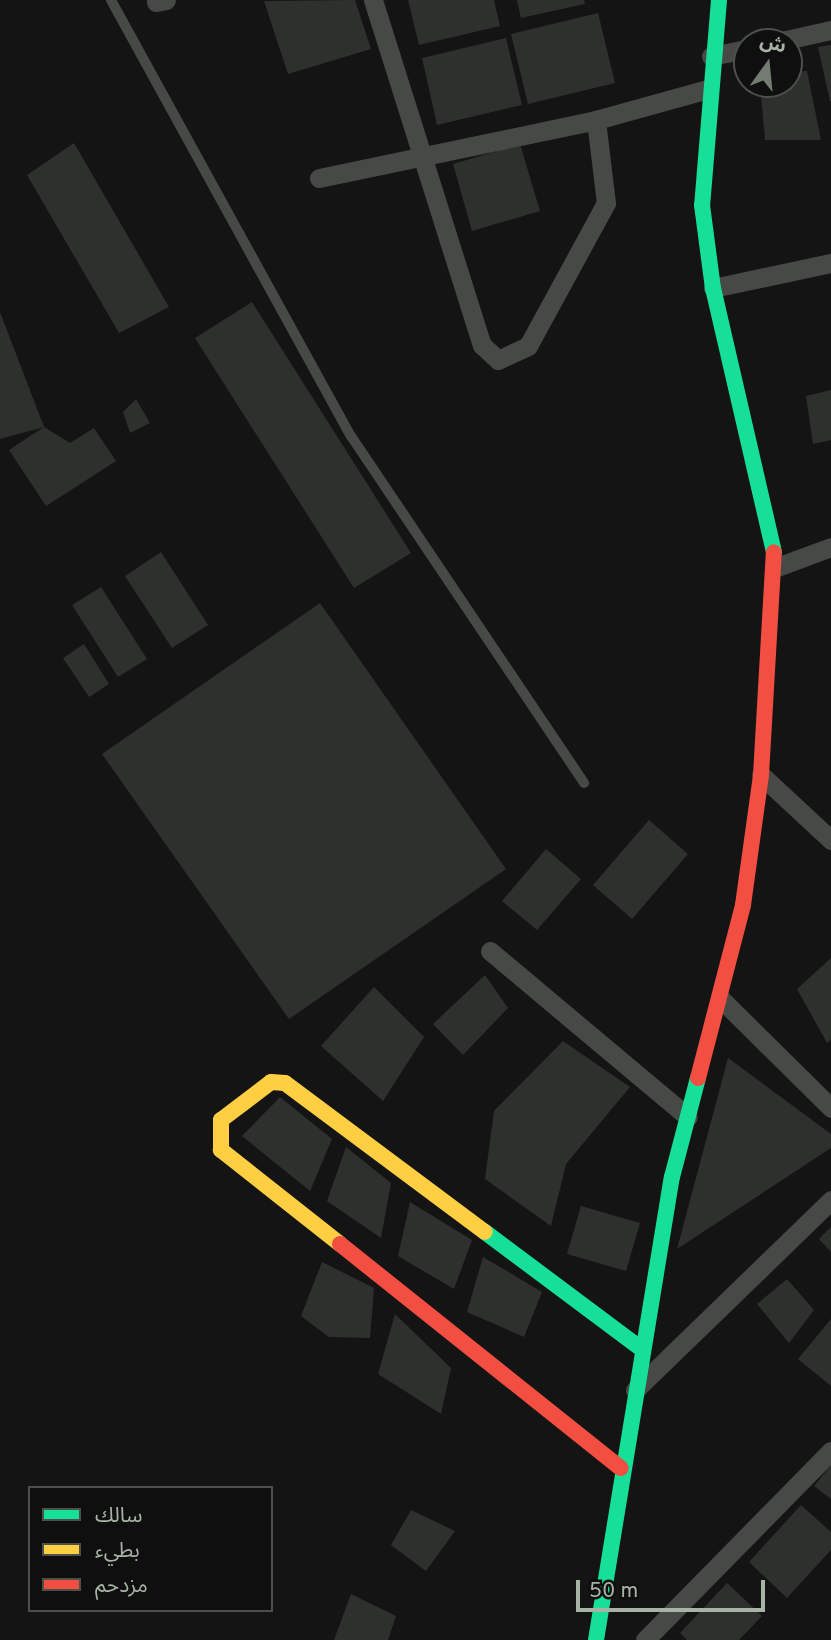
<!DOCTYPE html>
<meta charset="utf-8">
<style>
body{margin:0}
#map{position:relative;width:831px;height:1640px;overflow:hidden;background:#131413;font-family:Overpass,"Noto Sans Arabic",sans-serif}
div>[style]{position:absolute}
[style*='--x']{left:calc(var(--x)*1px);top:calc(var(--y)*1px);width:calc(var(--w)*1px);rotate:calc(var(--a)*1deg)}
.building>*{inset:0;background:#2e302e}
.lane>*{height:10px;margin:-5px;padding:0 5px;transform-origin:5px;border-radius:5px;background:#464946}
.street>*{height:19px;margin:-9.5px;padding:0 9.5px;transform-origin:9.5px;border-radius:9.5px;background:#464946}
.fast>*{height:16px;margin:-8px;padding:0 8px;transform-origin:8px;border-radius:8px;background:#16e098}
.slow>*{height:16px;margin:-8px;padding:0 8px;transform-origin:8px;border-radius:8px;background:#ffcf43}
.jam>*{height:16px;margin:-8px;padding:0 8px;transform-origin:8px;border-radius:8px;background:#f24e42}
span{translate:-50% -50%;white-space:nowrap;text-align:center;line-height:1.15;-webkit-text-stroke:6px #0e0f0e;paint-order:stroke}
.legend{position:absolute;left:28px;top:1486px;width:245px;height:126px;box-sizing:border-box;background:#0e0f0e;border:2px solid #4b514a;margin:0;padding:9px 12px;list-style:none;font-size:21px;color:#a7b3a5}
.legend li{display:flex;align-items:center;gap:14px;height:35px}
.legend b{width:35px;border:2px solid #4b514a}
.north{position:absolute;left:733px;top:28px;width:70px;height:70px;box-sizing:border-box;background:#0e0f0e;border:2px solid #4b514a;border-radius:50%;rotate:15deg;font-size:19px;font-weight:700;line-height:28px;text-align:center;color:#a7b3a5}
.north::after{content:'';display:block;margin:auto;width:24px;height:32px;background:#737b72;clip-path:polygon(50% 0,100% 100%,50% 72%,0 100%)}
.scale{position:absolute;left:576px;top:1580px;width:189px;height:32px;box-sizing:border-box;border:4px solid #a7b3a5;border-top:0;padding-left:9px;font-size:21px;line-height:24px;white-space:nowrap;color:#a7b3a5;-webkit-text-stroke:5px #0e0f0e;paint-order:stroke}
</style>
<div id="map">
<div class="building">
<div style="clip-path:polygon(355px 0,371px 49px,288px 74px,264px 1px)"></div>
<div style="clip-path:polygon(408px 0,494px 0,500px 26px,419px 45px)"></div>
<div style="clip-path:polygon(517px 0,584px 0,585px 4px,521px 18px)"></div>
<div style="clip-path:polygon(598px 13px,615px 83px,528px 104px,511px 34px)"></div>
<div style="clip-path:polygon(506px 38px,522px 105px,437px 125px,422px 58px)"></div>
<div style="clip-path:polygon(831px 45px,831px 101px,830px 101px,818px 47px)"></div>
<div style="clip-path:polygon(807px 71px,821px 140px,765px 140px,760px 84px,789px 84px,789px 72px)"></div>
<div style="clip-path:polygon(74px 143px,169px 307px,119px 333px,27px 175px)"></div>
<div style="clip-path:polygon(520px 144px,540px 211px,472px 231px,453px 164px)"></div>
<div style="clip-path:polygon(252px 302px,411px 553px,354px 588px,195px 338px)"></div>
<div style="clip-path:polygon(0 312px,44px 427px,70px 443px,94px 428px,116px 461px,46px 506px,9px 450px,44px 427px,0 439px)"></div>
<div style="clip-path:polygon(831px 390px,831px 440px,813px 444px,806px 396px)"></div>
<div style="clip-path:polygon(136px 399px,150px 423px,130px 433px,123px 412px)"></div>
<div style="clip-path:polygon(161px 552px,208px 625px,172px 648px,125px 576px)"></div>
<div style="clip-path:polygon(101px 587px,147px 659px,118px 677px,72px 605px)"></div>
<div style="clip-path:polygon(320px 603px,506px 869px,289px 1019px,102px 754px)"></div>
<div style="clip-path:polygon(84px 644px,109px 684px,89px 697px,63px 658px)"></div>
<div style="clip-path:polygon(649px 820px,688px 854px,632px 919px,593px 885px)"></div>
<div style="clip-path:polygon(546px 849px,581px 879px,537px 930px,502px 901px)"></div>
<div style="clip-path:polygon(831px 958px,831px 1040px,827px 1043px,797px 989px)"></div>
<div style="clip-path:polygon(485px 975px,508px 1008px,463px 1055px,433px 1024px)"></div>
<div style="clip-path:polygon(374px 987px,424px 1037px,383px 1101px,321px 1046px)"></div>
<div style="clip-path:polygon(563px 1041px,630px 1087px,566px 1164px,551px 1226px,485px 1179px,494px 1111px)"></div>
<div style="clip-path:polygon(728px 1058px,831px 1134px,831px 1148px,677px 1249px)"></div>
<div style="clip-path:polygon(280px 1097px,332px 1139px,310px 1191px,242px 1136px)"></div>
<div style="clip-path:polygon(346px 1147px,391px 1183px,381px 1238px,327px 1201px)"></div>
<div style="clip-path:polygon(410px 1202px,472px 1240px,454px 1289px,398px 1256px)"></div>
<div style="clip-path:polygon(581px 1206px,640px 1223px,626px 1271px,567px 1254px)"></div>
<div style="clip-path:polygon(831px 1227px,831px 1252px,819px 1239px)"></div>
<div style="clip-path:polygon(483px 1257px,542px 1292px,524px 1337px,467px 1312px)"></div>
<div style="clip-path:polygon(322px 1262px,374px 1288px,370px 1338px,329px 1337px,301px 1316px)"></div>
<div style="clip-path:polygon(787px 1279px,814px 1310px,789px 1343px,757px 1304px)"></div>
<div style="clip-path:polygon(395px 1314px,451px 1368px,441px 1414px,378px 1374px)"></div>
<div style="clip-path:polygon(831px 1319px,831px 1386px,798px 1359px)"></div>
<div style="clip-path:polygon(831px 1465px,831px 1499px,814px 1486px)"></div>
<div style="clip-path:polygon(801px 1505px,831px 1532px,831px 1550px,787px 1598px,749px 1562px)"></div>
<div style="clip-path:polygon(411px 1510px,455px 1531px,426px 1571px,391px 1545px)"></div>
<div style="clip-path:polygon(727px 1583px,762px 1616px,739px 1640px,687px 1640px,680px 1633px)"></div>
<div style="clip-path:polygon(351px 1594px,396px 1616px,388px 1640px,334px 1640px)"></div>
</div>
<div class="lane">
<div style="--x:111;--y:0;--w:498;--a:61.2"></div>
<div style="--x:351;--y:436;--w:418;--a:56.1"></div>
</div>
<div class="street">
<div style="--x:373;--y:0;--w:362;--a:72.5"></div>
<div style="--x:482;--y:345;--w:22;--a:43"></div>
<div style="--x:498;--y:360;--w:33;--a:-25"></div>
<div style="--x:528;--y:346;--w:163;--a:-61.4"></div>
<div style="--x:606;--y:203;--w:84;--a:-96.9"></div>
<div style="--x:156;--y:2;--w:10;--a:-11"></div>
<div style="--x:777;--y:42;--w:55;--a:-12.5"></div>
<div style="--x:711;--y:56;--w:37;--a:-11"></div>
<div style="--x:319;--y:178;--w:283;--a:-11.8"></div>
<div style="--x:596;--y:120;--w:116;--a:-15.5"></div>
<div style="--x:713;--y:288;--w:121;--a:-12"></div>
<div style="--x:777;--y:567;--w:58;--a:-20.3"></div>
<div style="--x:761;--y:775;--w:96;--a:42.9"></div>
<div style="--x:490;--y:951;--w:258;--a:40"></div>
<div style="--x:721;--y:999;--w:155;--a:44.7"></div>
<div style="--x:635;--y:1390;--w:273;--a:-44.1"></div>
<div style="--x:645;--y:1640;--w:265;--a:-45.5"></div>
</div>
<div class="fast">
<div style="--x:719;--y:0;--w:206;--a:94.7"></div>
<div style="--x:702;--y:205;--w:84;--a:82.5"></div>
<div style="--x:713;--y:288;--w:271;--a:77"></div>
<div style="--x:485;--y:1232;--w:194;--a:36.8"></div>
<div style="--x:596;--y:1640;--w:469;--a:-80.7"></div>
<div style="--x:672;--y:1177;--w:102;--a:-75.3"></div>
</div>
<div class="slow">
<div style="--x:340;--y:1244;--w:152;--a:-141.7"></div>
<div style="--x:221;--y:1150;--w:30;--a:-90"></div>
<div style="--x:221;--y:1120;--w:63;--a:-37.2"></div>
<div style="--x:271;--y:1082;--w:14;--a:4"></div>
<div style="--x:285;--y:1083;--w:249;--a:36.7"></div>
</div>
<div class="jam">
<div style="--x:698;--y:1078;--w:179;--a:-75.4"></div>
<div style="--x:743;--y:905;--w:131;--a:-82.1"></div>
<div style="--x:761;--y:775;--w:223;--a:-86.7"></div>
<div style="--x:340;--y:1244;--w:359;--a:38.6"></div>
</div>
<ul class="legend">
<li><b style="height:9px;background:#16e098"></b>سالك</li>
<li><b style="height:9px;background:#ffcf43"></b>بطيء</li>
<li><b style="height:9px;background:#f24e42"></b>مزدحم</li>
</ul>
<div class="north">ش</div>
<div class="scale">50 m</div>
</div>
